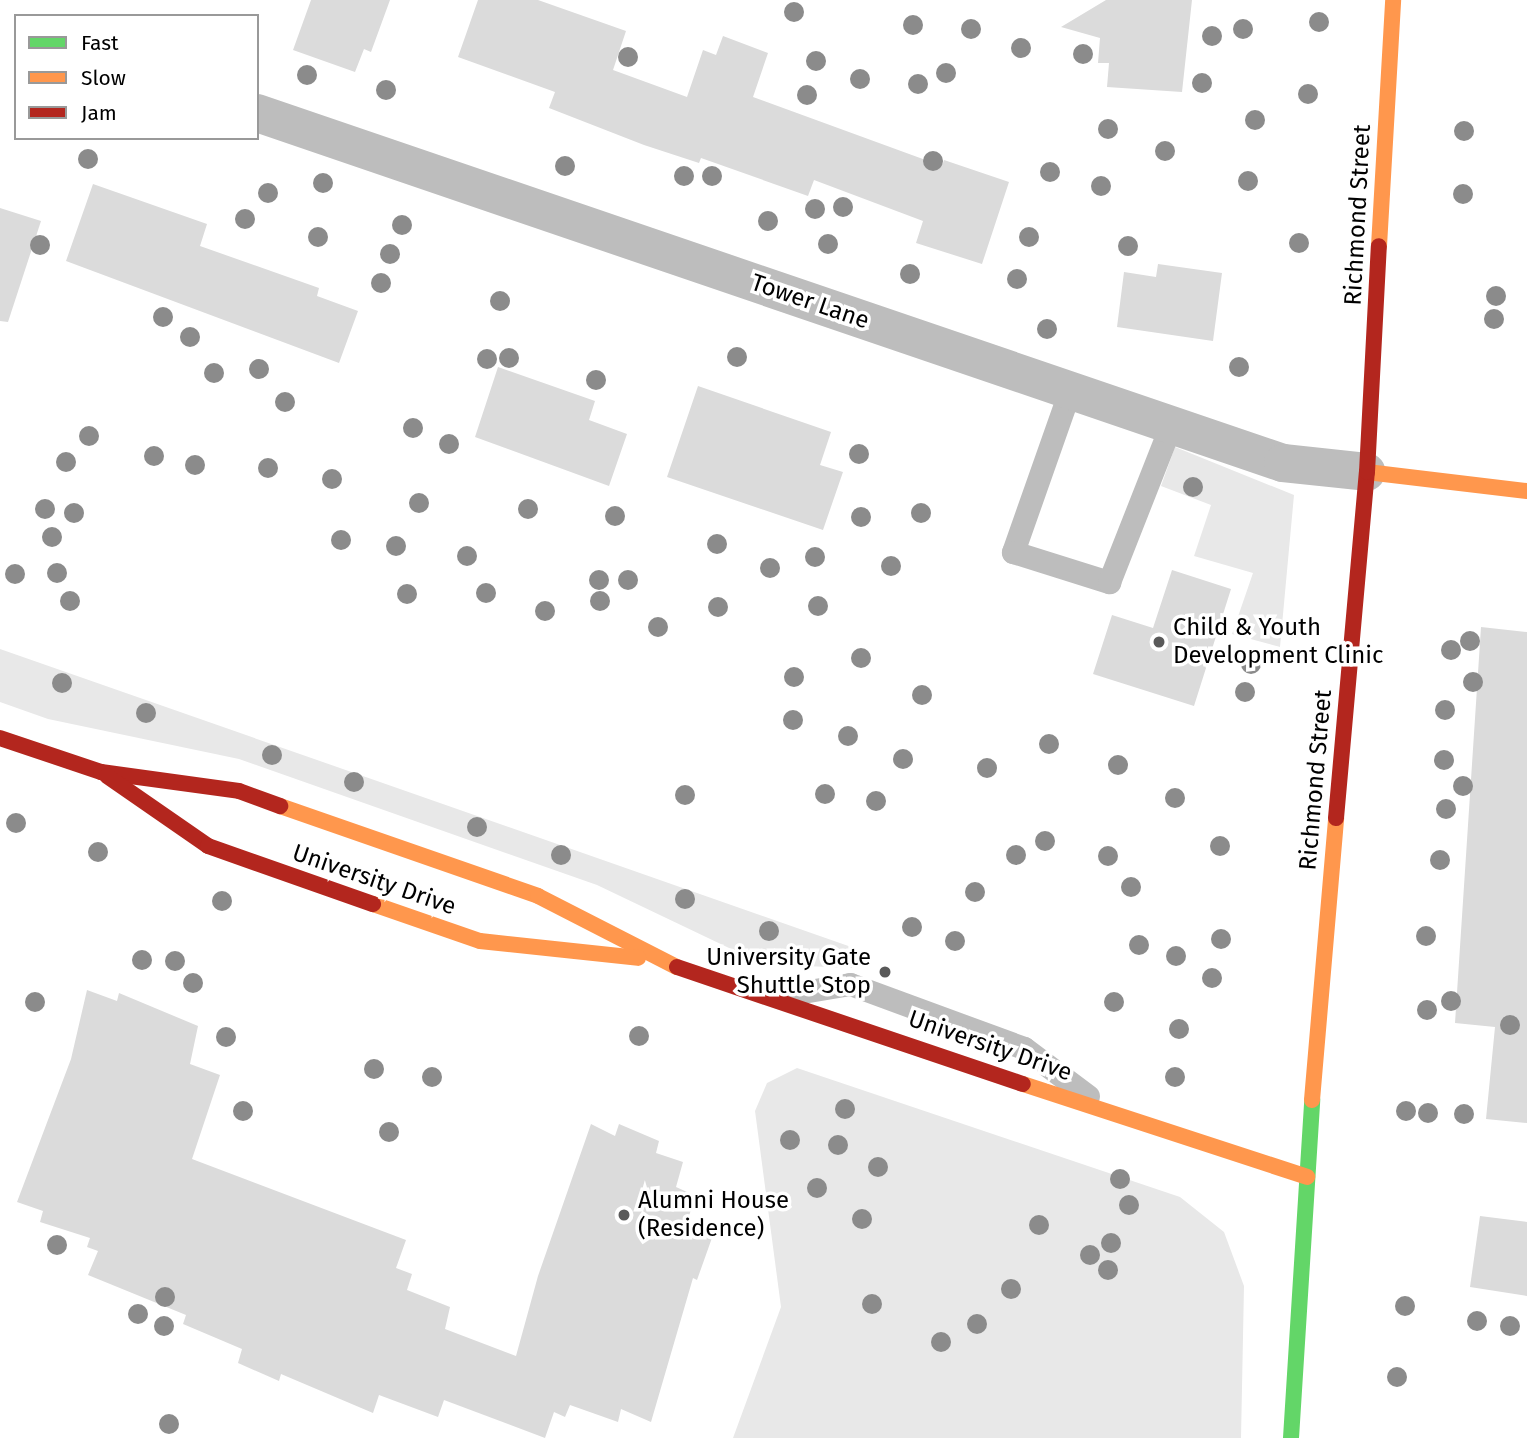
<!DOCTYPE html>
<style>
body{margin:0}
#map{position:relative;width:1527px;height:1438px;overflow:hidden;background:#fff;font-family:"Fira Sans",sans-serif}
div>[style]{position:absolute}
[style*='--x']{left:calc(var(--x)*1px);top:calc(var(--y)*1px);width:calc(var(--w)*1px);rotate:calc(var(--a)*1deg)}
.green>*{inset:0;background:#e8e8e8}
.building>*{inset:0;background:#dbdbdb}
.lane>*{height:23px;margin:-11.5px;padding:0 11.5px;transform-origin:11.5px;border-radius:11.5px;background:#bdbdbd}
.street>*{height:38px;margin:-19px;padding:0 19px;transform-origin:19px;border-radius:19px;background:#bdbdbd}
.fast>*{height:16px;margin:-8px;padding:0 8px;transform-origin:8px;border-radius:8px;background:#63d668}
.slow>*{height:16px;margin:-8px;padding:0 8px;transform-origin:8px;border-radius:8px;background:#ff974d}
.jam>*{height:16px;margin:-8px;padding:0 8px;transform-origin:8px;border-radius:8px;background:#b3261e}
.trees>*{width:20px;height:20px;margin:-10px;border-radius:50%;background:#8b8b8b}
.dots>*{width:19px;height:19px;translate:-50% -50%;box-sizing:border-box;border:4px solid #fff;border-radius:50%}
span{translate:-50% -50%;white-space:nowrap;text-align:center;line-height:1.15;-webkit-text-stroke:7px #fff;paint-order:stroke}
.street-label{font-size:24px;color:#000}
.poi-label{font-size:24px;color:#000}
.left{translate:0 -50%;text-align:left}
.right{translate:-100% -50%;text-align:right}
.legend{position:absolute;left:14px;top:14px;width:245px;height:126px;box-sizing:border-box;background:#fff;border:2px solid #999;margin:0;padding:9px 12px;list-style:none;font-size:21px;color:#000}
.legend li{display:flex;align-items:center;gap:14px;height:35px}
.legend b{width:35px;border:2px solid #999}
</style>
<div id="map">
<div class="green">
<div style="clip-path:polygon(1175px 447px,1294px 495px,1280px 647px,1232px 634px,1253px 573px,1194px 556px,1211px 505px,1161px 486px)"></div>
<div style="clip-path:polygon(0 649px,857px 949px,853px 968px,781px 965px,750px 958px,597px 885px,239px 759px,48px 719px,0 702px)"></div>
<div style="clip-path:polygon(797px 1068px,1180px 1197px,1224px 1232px,1244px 1286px,1241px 1438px,733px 1438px,781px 1307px,755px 1111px,767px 1083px)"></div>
</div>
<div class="building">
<div style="clip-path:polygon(311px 0,390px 0,371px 52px,364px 49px,355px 72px,293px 50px)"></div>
<div style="clip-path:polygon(478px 0,538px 0,626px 31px,613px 70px,687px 97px,703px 50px,716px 55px,723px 36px,768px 53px,753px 97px,942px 166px,944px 160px,1009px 182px,982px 264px,916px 243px,923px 221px,814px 180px,808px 196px,701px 158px,699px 163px,644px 145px,549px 108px,555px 92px,458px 57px)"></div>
<div style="clip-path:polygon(1106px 0,1192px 0,1182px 92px,1107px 87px,1109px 63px,1098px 63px,1100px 38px,1061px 27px)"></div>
<div style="clip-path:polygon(93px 184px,207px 224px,200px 246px,319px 288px,317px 296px,358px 311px,339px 363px,66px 261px)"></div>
<div style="clip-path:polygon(0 208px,41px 221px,8px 322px,0 321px)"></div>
<div style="clip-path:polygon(1158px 264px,1222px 273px,1213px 341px,1117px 327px,1124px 272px,1156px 277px)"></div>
<div style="clip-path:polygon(498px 367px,595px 401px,589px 420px,627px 434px,609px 486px,475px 437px)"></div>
<div style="clip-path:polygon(698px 386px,831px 432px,820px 465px,843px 472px,823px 530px,667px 477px)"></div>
<div style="clip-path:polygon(1172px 570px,1231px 589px,1194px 706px,1093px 674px,1112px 615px,1153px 628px)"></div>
<div style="clip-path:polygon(1481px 627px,1527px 632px,1527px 1123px,1486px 1119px,1495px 1027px,1455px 1023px)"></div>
<div style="clip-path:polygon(87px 990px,117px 1001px,119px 993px,198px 1026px,190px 1064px,220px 1075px,192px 1159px,406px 1240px,396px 1268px,412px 1274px,407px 1290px,450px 1307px,445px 1329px,516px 1356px,538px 1276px,591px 1124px,615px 1136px,619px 1124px,659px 1141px,656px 1153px,683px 1162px,676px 1187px,696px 1196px,686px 1224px,713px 1235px,697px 1280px,693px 1278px,651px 1422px,621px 1409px,618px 1422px,570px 1405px,565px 1417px,554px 1412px,545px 1438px,444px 1400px,438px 1417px,379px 1395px,373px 1413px,281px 1374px,279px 1381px,238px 1363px,242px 1349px,183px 1324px,186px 1315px,88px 1275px,98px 1251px,87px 1247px,90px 1238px,40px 1222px,43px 1211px,17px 1202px,71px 1059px)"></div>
<div style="clip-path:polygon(1480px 1216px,1527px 1222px,1527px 1296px,1470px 1287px)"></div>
</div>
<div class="lane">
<div style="--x:1070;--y:390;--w:172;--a:109.4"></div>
<div style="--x:1013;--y:552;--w:101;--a:17.4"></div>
<div style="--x:1109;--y:582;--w:169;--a:-68.5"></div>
<div style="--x:779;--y:996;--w:72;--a:-9.6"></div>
<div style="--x:850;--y:984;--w:185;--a:20.2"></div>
<div style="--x:1024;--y:1048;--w:80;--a:36.9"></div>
</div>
<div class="street">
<div style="--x:257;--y:113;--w:1084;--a:18.84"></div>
<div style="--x:1283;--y:463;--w:84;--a:6.1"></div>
</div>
<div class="fast">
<div style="--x:1291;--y:1438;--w:339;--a:-86.4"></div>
</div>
<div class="slow">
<div style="--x:1379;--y:246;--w:246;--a:-86.7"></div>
<div style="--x:1367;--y:472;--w:161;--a:6.8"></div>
<div style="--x:280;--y:806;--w:273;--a:19.2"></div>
<div style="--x:538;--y:896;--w:156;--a:27.1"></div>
<div style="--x:373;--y:904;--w:113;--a:19.1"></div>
<div style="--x:480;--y:941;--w:159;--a:6.1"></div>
<div style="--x:1023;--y:1084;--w:299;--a:18.1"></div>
<div style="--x:1312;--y:1100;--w:283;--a:-85.1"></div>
</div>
<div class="jam">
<div style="--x:0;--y:738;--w:107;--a:18.6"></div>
<div style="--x:101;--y:772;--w:139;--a:7.8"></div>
<div style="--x:239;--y:791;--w:44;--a:20.1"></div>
<div style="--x:107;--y:776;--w:123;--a:34.7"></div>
<div style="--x:208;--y:846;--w:175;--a:19.4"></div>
<div style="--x:1336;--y:818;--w:347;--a:-84.9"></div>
<div style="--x:1367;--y:472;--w:226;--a:-87"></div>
<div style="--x:677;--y:967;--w:365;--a:18.7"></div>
</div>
<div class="trees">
<div style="left:794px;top:12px"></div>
<div style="left:1319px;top:22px"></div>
<div style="left:913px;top:25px"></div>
<div style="left:971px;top:29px"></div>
<div style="left:1243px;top:29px"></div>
<div style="left:1212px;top:36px"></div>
<div style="left:1021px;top:48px"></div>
<div style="left:1083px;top:54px"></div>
<div style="left:628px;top:57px"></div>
<div style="left:816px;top:61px"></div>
<div style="left:946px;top:73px"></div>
<div style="left:307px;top:75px"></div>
<div style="left:860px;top:79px"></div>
<div style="left:1202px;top:83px"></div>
<div style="left:918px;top:84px"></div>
<div style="left:386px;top:90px"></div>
<div style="left:1308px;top:94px"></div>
<div style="left:807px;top:95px"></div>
<div style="left:1255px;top:120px"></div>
<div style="left:1108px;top:129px"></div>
<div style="left:1464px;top:131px"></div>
<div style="left:1165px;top:151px"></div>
<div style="left:88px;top:159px"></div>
<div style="left:933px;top:161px"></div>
<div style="left:565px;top:166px"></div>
<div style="left:1050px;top:172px"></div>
<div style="left:684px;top:176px"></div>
<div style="left:712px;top:176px"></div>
<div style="left:1248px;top:181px"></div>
<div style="left:323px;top:183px"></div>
<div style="left:1101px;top:186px"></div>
<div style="left:268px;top:193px"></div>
<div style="left:1463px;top:194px"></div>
<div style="left:843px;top:207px"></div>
<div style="left:815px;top:209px"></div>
<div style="left:245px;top:219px"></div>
<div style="left:768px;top:221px"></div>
<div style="left:402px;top:225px"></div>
<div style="left:318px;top:237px"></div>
<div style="left:1029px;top:237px"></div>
<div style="left:1299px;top:243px"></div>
<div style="left:828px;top:244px"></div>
<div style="left:40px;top:245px"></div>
<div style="left:1128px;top:246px"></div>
<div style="left:390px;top:254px"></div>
<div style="left:910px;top:274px"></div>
<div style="left:1017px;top:279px"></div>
<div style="left:381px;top:283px"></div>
<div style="left:1496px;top:296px"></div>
<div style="left:500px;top:301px"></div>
<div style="left:163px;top:317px"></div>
<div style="left:1494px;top:319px"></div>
<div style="left:1047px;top:329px"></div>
<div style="left:190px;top:337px"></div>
<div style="left:737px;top:357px"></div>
<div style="left:509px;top:358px"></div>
<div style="left:487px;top:359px"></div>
<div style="left:1239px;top:367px"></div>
<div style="left:259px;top:369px"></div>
<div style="left:214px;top:373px"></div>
<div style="left:596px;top:380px"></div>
<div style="left:285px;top:402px"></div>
<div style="left:413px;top:428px"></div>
<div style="left:89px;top:436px"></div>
<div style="left:449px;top:444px"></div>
<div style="left:859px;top:454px"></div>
<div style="left:154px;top:456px"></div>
<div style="left:66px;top:462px"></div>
<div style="left:195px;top:465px"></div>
<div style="left:268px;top:468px"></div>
<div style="left:332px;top:479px"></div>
<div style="left:1193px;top:487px"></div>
<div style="left:419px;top:503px"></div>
<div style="left:45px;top:509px"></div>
<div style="left:528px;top:509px"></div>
<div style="left:74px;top:513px"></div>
<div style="left:921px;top:513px"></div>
<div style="left:615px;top:516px"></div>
<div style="left:861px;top:517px"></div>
<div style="left:52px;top:537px"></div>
<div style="left:341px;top:540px"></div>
<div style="left:717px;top:544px"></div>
<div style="left:396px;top:546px"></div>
<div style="left:467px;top:556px"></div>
<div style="left:815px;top:557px"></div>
<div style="left:891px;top:566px"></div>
<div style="left:770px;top:568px"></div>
<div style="left:57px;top:573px"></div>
<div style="left:15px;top:574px"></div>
<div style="left:599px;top:580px"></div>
<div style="left:628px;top:580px"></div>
<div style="left:486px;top:593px"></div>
<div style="left:407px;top:594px"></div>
<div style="left:70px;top:601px"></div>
<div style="left:600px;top:601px"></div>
<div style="left:818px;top:606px"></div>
<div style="left:718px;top:607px"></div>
<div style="left:545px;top:611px"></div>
<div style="left:658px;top:627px"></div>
<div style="left:1470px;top:641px"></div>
<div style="left:1451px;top:650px"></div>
<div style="left:861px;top:658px"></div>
<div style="left:1251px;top:664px"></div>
<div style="left:794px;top:677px"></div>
<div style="left:1473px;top:682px"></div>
<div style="left:62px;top:683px"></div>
<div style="left:1245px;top:692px"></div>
<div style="left:922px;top:695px"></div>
<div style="left:1445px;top:710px"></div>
<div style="left:146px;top:713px"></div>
<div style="left:793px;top:720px"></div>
<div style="left:848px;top:736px"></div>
<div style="left:1049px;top:744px"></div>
<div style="left:272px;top:755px"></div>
<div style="left:903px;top:759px"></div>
<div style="left:1444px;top:760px"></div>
<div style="left:1118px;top:765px"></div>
<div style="left:987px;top:768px"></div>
<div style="left:354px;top:782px"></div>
<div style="left:1463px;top:786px"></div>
<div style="left:825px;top:794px"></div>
<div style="left:685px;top:795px"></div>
<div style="left:1175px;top:798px"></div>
<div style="left:876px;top:801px"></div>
<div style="left:1446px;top:809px"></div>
<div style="left:16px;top:823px"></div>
<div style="left:477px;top:827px"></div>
<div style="left:1045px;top:841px"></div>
<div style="left:1220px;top:846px"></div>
<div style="left:98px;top:852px"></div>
<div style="left:561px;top:855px"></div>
<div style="left:1016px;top:855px"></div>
<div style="left:1108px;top:856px"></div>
<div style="left:1440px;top:860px"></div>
<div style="left:1131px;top:887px"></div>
<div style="left:975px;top:892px"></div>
<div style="left:685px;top:899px"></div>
<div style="left:222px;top:901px"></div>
<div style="left:912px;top:927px"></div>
<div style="left:769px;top:931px"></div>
<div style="left:1426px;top:936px"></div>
<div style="left:1221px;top:939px"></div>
<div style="left:955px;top:941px"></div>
<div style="left:1139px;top:945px"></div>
<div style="left:1176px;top:956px"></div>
<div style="left:142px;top:960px"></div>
<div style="left:175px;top:961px"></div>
<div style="left:1212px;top:978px"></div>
<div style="left:193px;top:983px"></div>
<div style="left:1451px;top:1001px"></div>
<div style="left:35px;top:1002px"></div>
<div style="left:1114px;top:1002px"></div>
<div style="left:1427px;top:1010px"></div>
<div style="left:1510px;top:1025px"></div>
<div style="left:1179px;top:1029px"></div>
<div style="left:639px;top:1036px"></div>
<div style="left:226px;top:1037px"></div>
<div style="left:374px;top:1069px"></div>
<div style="left:432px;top:1077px"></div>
<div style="left:1175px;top:1077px"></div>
<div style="left:845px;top:1109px"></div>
<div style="left:243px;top:1111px"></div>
<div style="left:1406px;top:1111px"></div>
<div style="left:1428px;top:1113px"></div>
<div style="left:1464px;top:1114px"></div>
<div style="left:389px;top:1132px"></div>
<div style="left:790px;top:1140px"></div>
<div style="left:838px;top:1145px"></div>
<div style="left:878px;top:1167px"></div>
<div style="left:1120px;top:1179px"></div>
<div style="left:817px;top:1188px"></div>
<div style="left:1129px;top:1205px"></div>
<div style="left:862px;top:1219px"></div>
<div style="left:1039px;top:1225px"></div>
<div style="left:1111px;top:1243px"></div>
<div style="left:57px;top:1245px"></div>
<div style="left:1090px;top:1255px"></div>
<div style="left:1108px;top:1270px"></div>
<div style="left:1011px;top:1289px"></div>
<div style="left:165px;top:1297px"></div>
<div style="left:872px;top:1304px"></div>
<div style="left:1405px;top:1306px"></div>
<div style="left:138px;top:1314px"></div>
<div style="left:1477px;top:1321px"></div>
<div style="left:977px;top:1324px"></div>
<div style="left:164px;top:1326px"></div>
<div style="left:1510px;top:1326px"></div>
<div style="left:941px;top:1342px"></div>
<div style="left:1397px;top:1377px"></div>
<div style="left:169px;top:1424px"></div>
</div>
<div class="dots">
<div style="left:1159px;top:642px;background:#595959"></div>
<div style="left:885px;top:972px;background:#595959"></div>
<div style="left:624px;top:1215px;background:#595959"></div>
</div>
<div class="street-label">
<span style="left:1358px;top:215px;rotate:-87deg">Richmond Street</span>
<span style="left:810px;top:302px;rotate:19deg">Tower Lane</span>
<span style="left:1316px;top:780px;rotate:-85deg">Richmond Street</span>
<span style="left:374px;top:880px;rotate:19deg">University Drive</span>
<span style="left:990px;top:1046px;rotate:19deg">University Drive</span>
</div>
<div class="poi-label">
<span class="left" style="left:1173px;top:642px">Child &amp; Youth<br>Development Clinic</span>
<span class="right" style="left:871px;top:972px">University Gate<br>Shuttle Stop</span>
<span class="left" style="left:638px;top:1215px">Alumni House<br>(Residence)</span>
</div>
<ul class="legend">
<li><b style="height:9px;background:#63d668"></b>Fast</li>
<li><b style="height:9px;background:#ff974d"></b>Slow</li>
<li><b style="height:9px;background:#b3261e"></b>Jam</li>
</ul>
</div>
